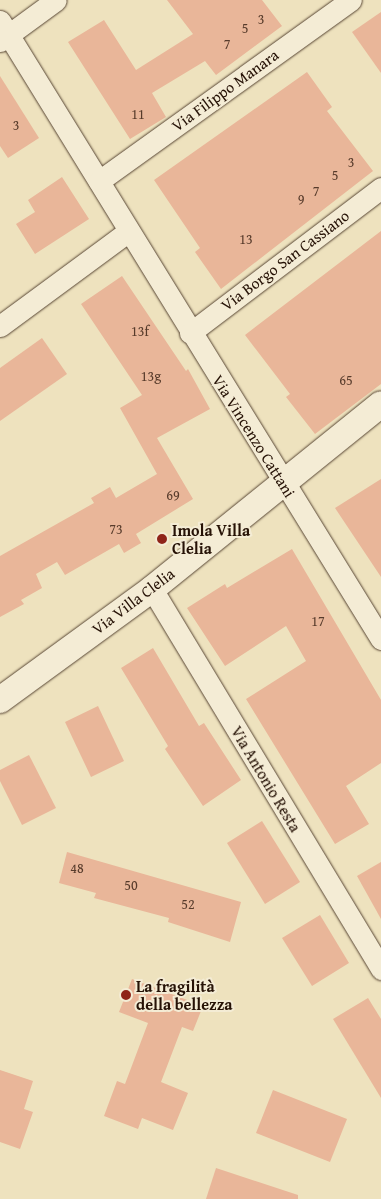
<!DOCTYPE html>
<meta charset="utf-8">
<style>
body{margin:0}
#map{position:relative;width:381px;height:1199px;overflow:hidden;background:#eee2be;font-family:"Gentium Book Plus",serif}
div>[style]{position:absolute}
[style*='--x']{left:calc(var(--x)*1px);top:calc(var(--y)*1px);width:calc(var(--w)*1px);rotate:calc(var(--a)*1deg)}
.building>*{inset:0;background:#e9b699}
.roads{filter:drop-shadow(0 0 1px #584634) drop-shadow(0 0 1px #584634)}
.minor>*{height:21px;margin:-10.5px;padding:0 10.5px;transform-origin:10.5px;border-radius:10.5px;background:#f4ecd5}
.tertiary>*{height:26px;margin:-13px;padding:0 13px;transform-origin:13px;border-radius:13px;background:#f4ecd5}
.dots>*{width:14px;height:14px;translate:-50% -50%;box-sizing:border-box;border:2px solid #f4ecd5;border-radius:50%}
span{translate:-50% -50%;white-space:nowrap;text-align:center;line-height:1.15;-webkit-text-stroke:4px #f4ecd5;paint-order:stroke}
.number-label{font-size:14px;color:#573b2b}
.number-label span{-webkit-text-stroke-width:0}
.street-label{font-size:16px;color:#261206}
.poi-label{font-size:16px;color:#261206;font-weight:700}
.left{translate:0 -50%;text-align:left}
</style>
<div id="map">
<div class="building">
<div style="clip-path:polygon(167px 0,262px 0,282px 26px,216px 75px,205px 61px,152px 93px,166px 117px,130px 139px,68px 42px,104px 20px,136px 70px,193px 34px)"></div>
<div style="clip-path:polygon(381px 12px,381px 73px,352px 32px)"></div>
<div style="clip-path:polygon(307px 72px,332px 107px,327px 111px,373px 171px,221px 289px,195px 252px,200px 248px,154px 180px)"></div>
<div style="clip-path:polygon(0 76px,39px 138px,8px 158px,0 146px)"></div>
<div style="clip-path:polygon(62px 177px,89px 219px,35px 254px,16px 224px,35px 212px,28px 200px)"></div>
<div style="clip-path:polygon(381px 231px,381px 384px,315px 434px,286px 397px,290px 394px,245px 335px)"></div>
<div style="clip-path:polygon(122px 276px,186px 371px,188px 369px,210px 409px,157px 438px,193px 499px,136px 534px,141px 543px,124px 553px,119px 544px,65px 575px,57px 562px,36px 574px,42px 588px,21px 600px,24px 604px,0 617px,0 556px,94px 503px,91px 498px,110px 487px,116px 498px,157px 474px,120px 408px,142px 395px,81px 304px)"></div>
<div style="clip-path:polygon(42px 338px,67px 374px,0 421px,0 368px)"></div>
<div style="clip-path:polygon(381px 479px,381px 577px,335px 508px)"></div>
<div style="clip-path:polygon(292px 549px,381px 700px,381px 763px,346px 786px,369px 824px,335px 844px,246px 699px,306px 661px,286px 626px,225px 666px,187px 608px,225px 584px,227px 588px)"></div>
<div style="clip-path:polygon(153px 648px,199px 726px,204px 723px,241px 780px,203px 806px,165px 749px,168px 746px,121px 668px)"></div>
<div style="clip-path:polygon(98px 706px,124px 761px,91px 777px,65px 722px)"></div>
<div style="clip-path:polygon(29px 755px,56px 808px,22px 825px,0 781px,0 770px)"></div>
<div style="clip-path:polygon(262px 821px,300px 882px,265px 904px,227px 843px)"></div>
<div style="clip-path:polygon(67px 852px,241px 902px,230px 942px,168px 922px,169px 918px,94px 898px,96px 893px,59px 883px)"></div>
<div style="clip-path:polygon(381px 862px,381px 919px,357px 876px)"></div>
<div style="clip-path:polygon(320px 915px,349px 963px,312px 986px,282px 938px)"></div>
<div style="clip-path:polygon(132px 979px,203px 1006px,193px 1031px,182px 1027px,161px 1082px,188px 1093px,173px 1130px,142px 1118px,138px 1129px,104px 1116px,117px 1081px,125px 1084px,148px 1023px,119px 1012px)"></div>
<div style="clip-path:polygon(368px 998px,381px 1019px,381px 1098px,333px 1019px)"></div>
<div style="clip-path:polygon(0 1070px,33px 1081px,24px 1109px,33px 1112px,20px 1149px,0 1142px)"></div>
<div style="clip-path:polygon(273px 1090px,347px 1119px,330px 1162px,256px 1133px)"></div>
<div style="clip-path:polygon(216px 1168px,298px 1195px,298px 1199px,206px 1199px)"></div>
</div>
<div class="roads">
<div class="minor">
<div style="--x:0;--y:21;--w:726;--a:58.35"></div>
<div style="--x:0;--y:41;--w:69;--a:-36.2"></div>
<div style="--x:99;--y:181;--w:310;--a:-35.7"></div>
<div style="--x:0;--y:326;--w:160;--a:-36.4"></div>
<div style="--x:190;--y:333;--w:240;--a:-37.2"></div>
<div style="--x:152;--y:589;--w:444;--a:58.9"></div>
</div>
<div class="tertiary">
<div style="--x:0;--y:700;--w:188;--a:-36.1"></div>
<div style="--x:152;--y:589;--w:294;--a:-38.9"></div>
</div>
</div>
<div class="dots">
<div style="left:162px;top:539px;background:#8f2418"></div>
<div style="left:126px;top:995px;background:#8f2418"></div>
</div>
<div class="number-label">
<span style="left:261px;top:19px">3</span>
<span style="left:245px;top:28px">5</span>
<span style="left:227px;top:44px">7</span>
<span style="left:138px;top:114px">11</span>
<span style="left:16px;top:125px">3</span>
<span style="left:351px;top:162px">3</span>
<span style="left:335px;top:175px">5</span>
<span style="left:316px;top:191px">7</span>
<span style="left:301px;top:199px">9</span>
<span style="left:246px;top:239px">13</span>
<span style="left:140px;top:331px">13f</span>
<span style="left:151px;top:376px">13g</span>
<span style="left:346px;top:380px">65</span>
<span style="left:173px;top:495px">69</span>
<span style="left:116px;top:529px">73</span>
<span style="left:318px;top:621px">17</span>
<span style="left:77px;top:868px">48</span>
<span style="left:131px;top:885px">50</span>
<span style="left:188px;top:904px">52</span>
</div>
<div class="street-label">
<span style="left:225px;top:90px;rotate:-36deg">Via Filippo Manara</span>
<span style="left:285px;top:260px;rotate:-37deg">Via Borgo San Cassiano</span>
<span style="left:254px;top:436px;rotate:58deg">Via Vincenzo Cattani</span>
<span style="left:133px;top:601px;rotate:-37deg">Via Villa Clelia</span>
<span style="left:266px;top:779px;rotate:59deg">Via Antonio Resta</span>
</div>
<div class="poi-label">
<span class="left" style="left:172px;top:539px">Imola Villa<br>Clelia</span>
<span class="left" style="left:136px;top:995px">La fragilità<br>della bellezza</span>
</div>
</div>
